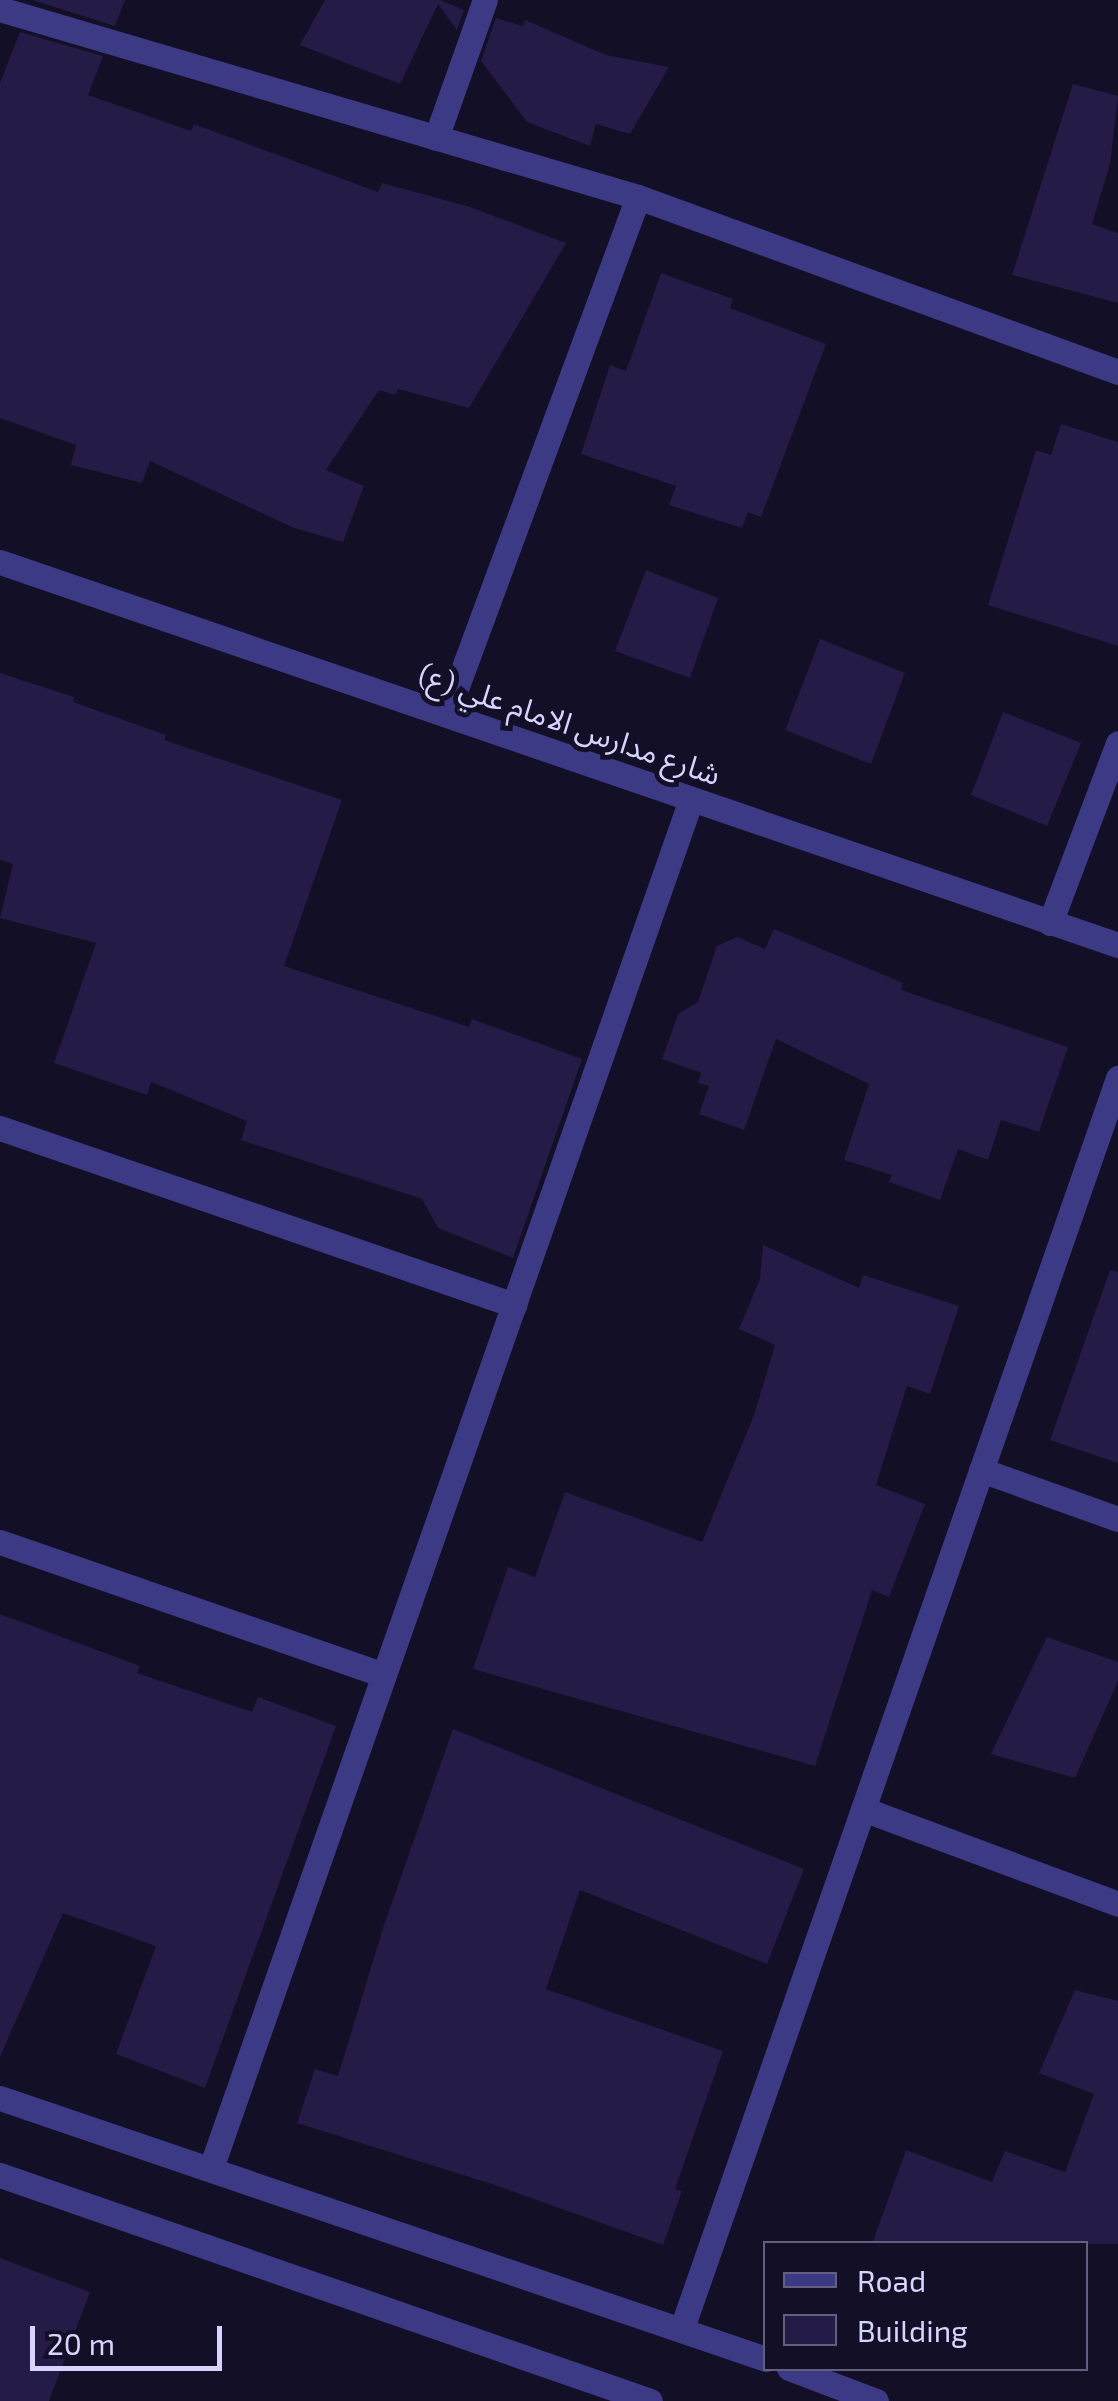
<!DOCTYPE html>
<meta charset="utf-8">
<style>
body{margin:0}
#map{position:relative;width:1118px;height:2401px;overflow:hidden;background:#130f26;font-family:"Exo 2","Noto Sans Arabic",sans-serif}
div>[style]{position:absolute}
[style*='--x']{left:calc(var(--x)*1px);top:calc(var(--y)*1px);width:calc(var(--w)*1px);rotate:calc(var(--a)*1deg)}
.building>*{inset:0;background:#241b47}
.minor>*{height:25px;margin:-12.5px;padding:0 12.5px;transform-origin:12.5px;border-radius:12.5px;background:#3d3a85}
span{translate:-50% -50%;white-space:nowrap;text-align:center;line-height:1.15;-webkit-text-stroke:10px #130f26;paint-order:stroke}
.street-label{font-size:30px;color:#d9d4ff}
.legend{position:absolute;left:763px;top:2241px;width:325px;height:130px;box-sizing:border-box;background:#130f26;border:2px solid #625e7d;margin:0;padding:12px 18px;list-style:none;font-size:30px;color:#d9d4ff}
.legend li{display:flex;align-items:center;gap:20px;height:50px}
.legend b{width:50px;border:2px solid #625e7d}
.scale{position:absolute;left:30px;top:2326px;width:192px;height:45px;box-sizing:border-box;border:5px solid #d9d4ff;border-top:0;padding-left:12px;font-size:30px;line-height:35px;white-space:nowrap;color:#d9d4ff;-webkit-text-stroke:8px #130f26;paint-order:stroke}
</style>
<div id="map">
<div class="building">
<div style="clip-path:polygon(32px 0,125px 0,115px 26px)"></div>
<div style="clip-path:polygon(325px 0,440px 0,464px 10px,457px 30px,438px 4px,400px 84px,300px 45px)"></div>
<div style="clip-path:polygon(496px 18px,523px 26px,525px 20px,606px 55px,669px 67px,630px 134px,596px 124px,590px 146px,527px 122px,481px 61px)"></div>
<div style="clip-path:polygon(20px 32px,103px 56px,88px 95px,191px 131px,194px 124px,378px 192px,382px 183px,470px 207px,566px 243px,469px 408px,398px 389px,395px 395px,379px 390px,326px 470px,364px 486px,343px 542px,294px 528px,150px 461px,142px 483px,71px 465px,76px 445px,0 418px,0 83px)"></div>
<div style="clip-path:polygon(1073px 84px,1118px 96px,1110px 164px,1092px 224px,1118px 233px,1118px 303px,1012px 275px)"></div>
<div style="clip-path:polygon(661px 273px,733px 299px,730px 308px,826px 344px,761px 517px,748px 512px,742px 528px,669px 505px,676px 486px,581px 454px,610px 365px,626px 371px)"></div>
<div style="clip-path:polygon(1061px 424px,1118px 442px,1118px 646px,988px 605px,1036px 450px,1051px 455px)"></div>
<div style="clip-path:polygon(646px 570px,718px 598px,690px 678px,615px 651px)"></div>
<div style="clip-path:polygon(820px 639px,905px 673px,871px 764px,785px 730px)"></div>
<div style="clip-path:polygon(0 673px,74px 697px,73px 702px,166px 735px,164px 740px,342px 800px,284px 966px,469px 1027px,472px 1019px,582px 1059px,513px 1258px,438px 1228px,422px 1199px,241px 1140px,247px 1121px,151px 1082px,147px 1095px,54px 1063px,96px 943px,0 918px,13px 864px,0 860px)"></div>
<div style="clip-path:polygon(1003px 712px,1081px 743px,1047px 826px,971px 795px)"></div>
<div style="clip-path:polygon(774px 929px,903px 983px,901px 990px,1068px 1047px,1039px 1132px,1001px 1120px,988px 1160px,958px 1149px,940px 1200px,889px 1182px,892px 1175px,844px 1160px,869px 1084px,776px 1039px,744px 1130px,699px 1114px,709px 1086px,698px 1083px,701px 1073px,662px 1059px,678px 1014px,698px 1002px,717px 946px,737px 937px,765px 949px)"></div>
<div style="clip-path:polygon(763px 1245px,859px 1288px,863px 1275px,959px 1306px,930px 1394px,907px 1386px,876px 1485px,925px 1504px,889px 1597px,872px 1590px,815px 1766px,473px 1669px,508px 1567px,535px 1577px,565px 1492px,702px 1542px,754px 1415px,775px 1345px,739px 1329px,760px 1279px)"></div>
<div style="clip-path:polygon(1110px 1270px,1118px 1272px,1118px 1463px,1050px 1440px)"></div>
<div style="clip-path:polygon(0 1614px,140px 1666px,137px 1673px,252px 1712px,258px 1697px,336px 1726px,205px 2088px,116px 2054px,156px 1946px,63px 1913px,0 2057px)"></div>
<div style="clip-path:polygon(1047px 1637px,1118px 1662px,1118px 1681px,1075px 1778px,991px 1754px)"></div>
<div style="clip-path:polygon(453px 1729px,804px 1869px,767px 1964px,580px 1890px,546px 1989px,723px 2051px,675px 2189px,682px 2191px,663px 2245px,495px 2185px,297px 2123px,315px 2069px,338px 2076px,384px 1925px)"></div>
<div style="clip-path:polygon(1075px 1990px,1118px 2001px,1118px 2244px,872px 2244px,906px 2150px,992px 2182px,1005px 2151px,1065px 2172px,1094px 2094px,1039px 2073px)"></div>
<div style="clip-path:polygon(0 2258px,90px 2292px,49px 2401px,0 2401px)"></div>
</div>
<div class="minor">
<div style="--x:0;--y:9;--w:665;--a:16.42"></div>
<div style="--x:638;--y:197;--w:511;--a:20.03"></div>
<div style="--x:436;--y:138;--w:146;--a:-70.5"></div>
<div style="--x:0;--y:562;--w:1182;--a:18.91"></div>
<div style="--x:447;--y:713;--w:550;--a:-69.69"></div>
<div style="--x:1050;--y:923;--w:192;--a:-69.3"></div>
<div style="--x:0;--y:1128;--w:544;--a:19"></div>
<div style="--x:981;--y:1470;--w:145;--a:19.7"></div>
<div style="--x:0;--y:1542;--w:406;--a:19.1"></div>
<div style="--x:863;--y:1809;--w:272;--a:20.4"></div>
<div style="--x:0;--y:2098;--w:809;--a:18.82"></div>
<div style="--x:211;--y:2168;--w:1450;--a:-70.67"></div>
<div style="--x:0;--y:2175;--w:688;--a:19.17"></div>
<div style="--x:682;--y:2328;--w:1324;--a:-70.77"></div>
<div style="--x:789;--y:2368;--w:93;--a:20.8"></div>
</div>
<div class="street-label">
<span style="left:570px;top:723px;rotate:19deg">شارع مدارس الامام علي (ع)</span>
</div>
<ul class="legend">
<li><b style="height:12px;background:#3d3a85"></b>Road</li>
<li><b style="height:28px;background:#241b47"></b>Building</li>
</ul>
<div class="scale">20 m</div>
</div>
